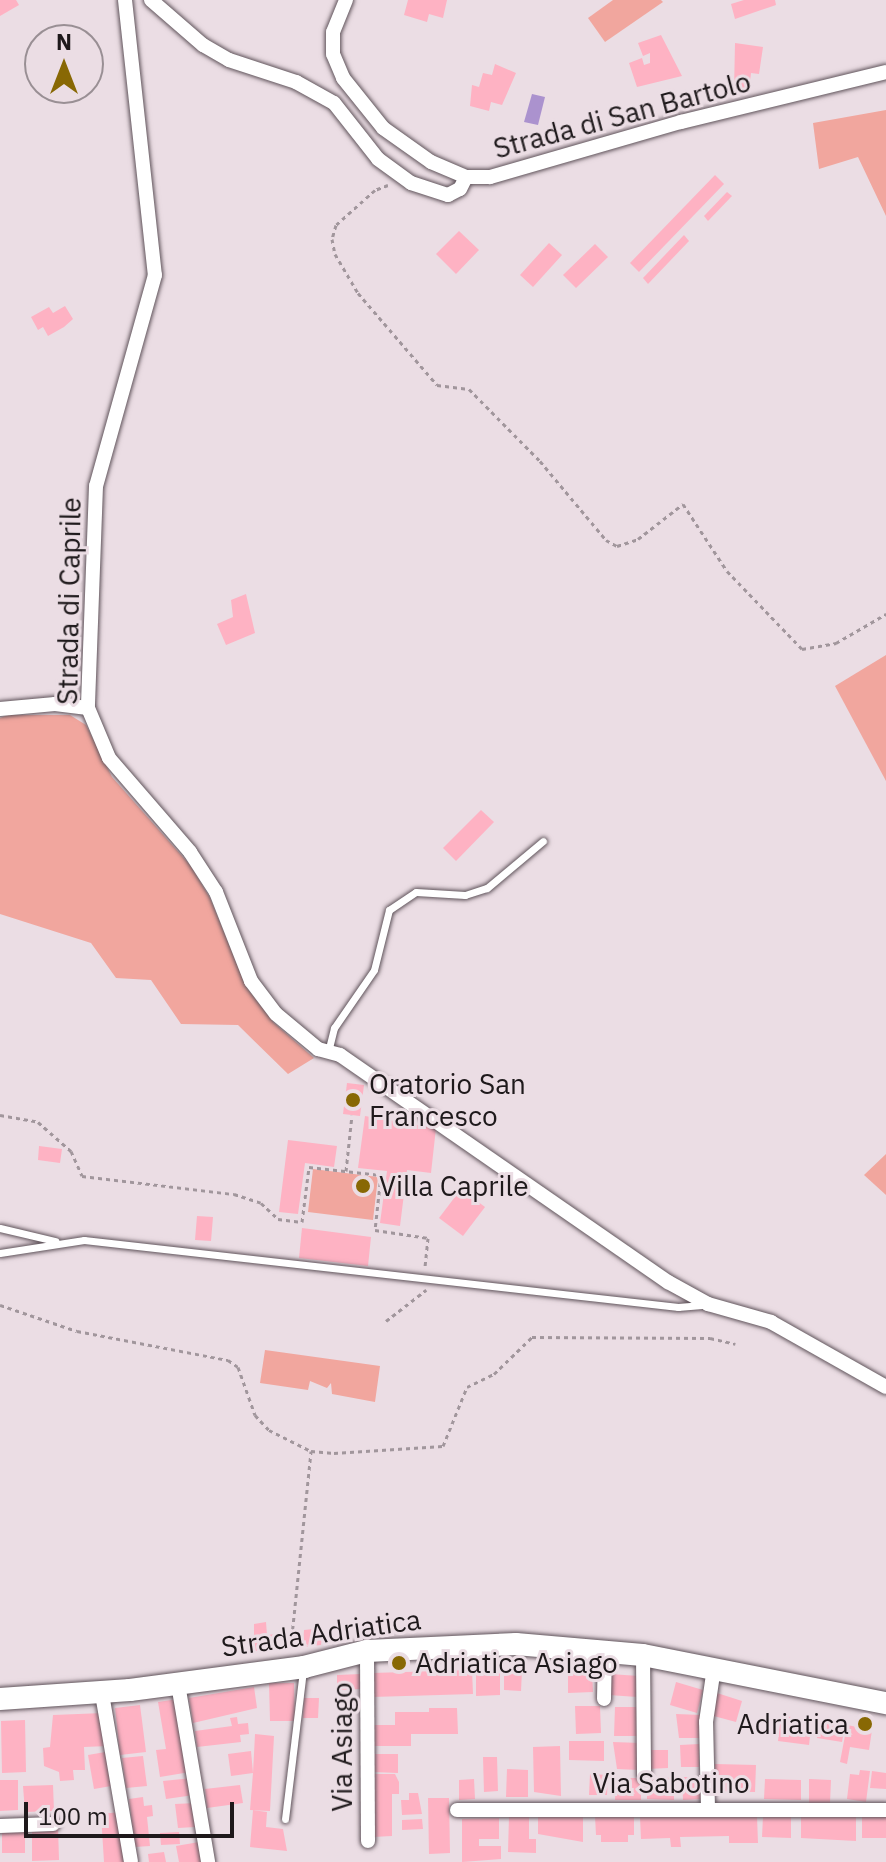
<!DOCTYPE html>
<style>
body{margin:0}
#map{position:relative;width:886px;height:1862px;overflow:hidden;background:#ebdde4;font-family:"IBM Plex Sans",sans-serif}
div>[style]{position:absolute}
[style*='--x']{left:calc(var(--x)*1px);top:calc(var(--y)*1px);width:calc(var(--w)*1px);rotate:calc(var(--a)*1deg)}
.green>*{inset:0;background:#f1a69e}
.water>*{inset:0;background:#ab92ce}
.building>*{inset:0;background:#feb2c3}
.path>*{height:3px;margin-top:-1.5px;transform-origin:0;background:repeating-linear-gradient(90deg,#a1969c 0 4px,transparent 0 8px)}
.roads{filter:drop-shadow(0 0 2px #60545b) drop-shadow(0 0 2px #60545b)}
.lane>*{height:7px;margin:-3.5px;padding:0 3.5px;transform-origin:3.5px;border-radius:3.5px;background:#fff}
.street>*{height:14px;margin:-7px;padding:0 7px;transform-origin:7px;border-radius:7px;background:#fff}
.primary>*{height:22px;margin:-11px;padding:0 11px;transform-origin:11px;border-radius:11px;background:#fff}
.dots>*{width:22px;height:22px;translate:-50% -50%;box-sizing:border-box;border:4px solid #ebdde4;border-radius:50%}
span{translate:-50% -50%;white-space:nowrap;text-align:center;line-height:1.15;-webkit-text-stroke:6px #ebdde4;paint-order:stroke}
.street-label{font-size:28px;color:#1e191b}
.poi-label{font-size:28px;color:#1e191b}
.left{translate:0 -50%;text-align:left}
.right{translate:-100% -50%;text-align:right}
.north{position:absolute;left:24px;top:24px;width:80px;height:80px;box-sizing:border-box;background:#ebdde4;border:2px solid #998f94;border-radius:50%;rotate:0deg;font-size:22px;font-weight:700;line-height:32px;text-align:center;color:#1e191b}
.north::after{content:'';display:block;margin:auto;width:28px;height:36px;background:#886804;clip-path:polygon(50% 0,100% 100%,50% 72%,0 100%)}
.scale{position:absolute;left:24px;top:1802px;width:210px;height:36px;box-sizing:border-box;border:4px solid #1e191b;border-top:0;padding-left:10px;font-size:24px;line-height:28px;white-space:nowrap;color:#1e191b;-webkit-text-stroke:6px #ebdde4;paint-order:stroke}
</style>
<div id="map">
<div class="green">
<div style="clip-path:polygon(613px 0,661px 0,663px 2px,605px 42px,588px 18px)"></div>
<div style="clip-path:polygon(886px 110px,886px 216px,858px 157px,819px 169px,813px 123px)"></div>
<div style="clip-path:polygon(886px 655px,886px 781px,835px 686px)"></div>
<div style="clip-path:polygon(8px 715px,70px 715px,86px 725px,112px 777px,190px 865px,210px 898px,246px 987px,274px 1023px,314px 1058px,288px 1074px,238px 1025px,181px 1024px,151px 980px,116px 978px,91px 943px,0 914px,0 718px)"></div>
<div style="clip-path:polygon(886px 1154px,886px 1195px,864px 1175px)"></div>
<div style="clip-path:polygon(313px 1169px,378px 1177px,373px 1220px,308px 1212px)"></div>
<div style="clip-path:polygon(265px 1350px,380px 1366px,375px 1402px,332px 1394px,331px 1383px,327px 1388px,310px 1381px,308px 1390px,260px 1383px)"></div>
</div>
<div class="water">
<div style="clip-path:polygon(532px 94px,545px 97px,538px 125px,524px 122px)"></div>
</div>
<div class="building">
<div style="clip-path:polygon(0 0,16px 0,19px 5px,0 16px)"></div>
<div style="clip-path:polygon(408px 0,447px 0,443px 18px,429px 14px,427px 22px,404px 15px)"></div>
<div style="clip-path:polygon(744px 0,775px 0,776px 5px,735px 19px,731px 4px)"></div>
<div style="clip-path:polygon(661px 35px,682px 76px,637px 87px,629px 63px,642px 58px,644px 65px,650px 63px,650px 53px,643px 56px,638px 43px)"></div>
<div style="clip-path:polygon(735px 43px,763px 47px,759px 74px,751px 73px,749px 92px,734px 90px)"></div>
<div style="clip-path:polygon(495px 64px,516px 73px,502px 105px,491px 102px,489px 111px,470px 106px,472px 85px,479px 87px,483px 73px,492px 75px)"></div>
<div style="clip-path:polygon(715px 175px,724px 184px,639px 272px,630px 263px)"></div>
<div style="clip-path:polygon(727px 192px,732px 196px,708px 221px,704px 216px)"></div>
<div style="clip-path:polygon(459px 231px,479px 250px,456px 274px,436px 254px)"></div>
<div style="clip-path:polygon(684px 235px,689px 241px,648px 284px,643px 278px)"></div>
<div style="clip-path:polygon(549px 243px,562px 255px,533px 287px,520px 275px)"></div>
<div style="clip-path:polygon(595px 244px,608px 257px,576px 288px,563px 275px)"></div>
<div style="clip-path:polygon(65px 306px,73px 319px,64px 327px,48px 336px,43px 327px,38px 330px,31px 317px,49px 307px,53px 313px)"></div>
<div style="clip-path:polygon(246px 594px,255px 633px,226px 645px,217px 624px,233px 617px,231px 600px)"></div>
<div style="clip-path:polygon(481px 810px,494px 822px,456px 861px,443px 848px)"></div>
<div style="clip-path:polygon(347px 1083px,364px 1085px,360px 1116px,343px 1114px)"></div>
<div style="clip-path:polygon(365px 1116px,436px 1128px,431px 1173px,407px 1170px,400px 1226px,380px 1223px,387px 1171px,358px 1168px)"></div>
<div style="clip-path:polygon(288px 1140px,337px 1146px,334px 1167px,305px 1163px,298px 1214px,279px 1212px)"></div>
<div style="clip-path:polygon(39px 1146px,62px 1149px,60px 1163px,38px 1160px)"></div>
<div style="clip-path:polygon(461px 1189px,485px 1207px,463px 1236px,439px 1218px)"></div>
<div style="clip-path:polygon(197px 1216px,213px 1217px,211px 1241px,195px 1240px)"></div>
<div style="clip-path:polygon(302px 1228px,371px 1237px,368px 1266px,299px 1258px)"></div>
<div style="clip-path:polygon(266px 1622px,267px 1635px,276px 1634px,274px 1649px,254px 1651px,254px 1624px)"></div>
<div style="clip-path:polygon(323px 1628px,321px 1645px,303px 1647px,304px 1630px)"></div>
<div style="clip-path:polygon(500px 1668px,500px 1695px,476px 1696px,476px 1669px)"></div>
<div style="clip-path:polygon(504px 1669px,522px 1670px,521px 1691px,504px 1690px)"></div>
<div style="clip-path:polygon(472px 1670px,473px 1694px,372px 1697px,372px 1673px)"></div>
<div style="clip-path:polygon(568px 1672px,592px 1672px,593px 1692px,568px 1693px)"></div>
<div style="clip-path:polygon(361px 1674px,362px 1689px,337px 1690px,337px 1675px)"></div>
<div style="clip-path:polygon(610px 1674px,639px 1676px,637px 1697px,609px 1695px)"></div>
<div style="clip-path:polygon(676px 1682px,703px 1690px,697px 1713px,670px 1705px)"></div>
<div style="clip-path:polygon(269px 1683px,294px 1683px,295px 1721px,270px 1721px)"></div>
<div style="clip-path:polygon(254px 1687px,257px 1708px,193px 1723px,189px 1698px)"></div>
<div style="clip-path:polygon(717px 1693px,742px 1701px,736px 1722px,710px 1715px)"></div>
<div style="clip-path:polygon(304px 1698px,319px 1698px,318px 1718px,303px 1718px)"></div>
<div style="clip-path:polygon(178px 1699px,190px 1772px,160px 1777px,156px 1750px,166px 1749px,158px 1702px)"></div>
<div style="clip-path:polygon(140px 1705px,146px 1752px,120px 1755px,115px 1708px)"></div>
<div style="clip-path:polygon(575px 1706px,600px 1706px,601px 1733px,576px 1734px)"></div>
<div style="clip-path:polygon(615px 1707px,638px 1707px,638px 1736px,614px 1736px)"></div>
<div style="clip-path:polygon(429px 1708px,457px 1708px,458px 1734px,411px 1734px,411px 1746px,373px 1746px,373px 1725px,395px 1725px,395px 1712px,429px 1712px)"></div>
<div style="clip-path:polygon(103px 1713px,108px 1746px,84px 1747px,85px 1770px,73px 1770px,74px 1780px,60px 1781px,59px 1772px,44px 1766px,43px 1748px,50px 1747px,53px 1715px)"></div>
<div style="clip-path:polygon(676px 1714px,701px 1715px,701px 1738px,679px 1738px)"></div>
<div style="clip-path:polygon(781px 1716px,812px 1719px,809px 1745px,778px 1741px)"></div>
<div style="clip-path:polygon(237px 1717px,238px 1724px,248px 1723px,249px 1734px,240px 1735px,241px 1742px,197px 1747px,195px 1731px,232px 1726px,230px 1718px)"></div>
<div style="clip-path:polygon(25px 1720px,26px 1772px,2px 1773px,1px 1721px)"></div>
<div style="clip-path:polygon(821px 1721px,845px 1725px,842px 1742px,817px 1738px)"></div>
<div style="clip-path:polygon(847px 1725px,872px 1730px,869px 1750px,850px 1747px,847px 1764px,840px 1762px)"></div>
<div style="clip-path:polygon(255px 1734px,274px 1736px,270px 1811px,250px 1810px,253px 1773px,231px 1776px,228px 1754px,251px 1751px,253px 1773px)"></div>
<div style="clip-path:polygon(569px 1741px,604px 1741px,604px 1761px,569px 1760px)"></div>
<div style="clip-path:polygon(613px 1742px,640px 1743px,639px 1770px,617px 1769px)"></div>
<div style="clip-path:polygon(699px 1744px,699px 1767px,681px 1767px,680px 1745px)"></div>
<div style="clip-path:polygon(560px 1746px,561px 1796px,534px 1792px,533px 1747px)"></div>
<div style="clip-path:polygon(647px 1750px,668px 1750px,668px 1768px,647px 1769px)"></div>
<div style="clip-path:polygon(111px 1751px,117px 1785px,94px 1789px,88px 1755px)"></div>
<div style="clip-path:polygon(374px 1754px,398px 1754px,398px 1773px,374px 1772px)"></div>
<div style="clip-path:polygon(143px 1756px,147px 1786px,126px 1788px,122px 1758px)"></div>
<div style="clip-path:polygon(483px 1757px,497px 1757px,498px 1791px,484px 1792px)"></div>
<div style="clip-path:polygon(715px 1764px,756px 1765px,755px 1792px,715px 1791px)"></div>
<div style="clip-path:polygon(507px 1769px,528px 1770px,528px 1797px,506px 1797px)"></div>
<div style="clip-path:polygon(860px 1770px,870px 1771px,866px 1802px,847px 1799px,850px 1774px,859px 1775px)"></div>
<div style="clip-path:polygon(872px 1771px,886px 1773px,886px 1789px,870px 1788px)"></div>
<div style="clip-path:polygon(373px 1774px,395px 1774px,399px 1782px,399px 1794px,392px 1794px,392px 1836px,373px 1837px)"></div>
<div style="clip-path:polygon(590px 1774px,608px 1775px,607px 1795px,589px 1795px)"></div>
<div style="clip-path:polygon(647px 1777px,674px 1778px,674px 1800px,647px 1799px)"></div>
<div style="clip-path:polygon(682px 1777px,702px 1777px,702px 1799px,683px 1800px)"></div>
<div style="clip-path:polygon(192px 1778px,194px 1795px,166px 1799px,163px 1781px)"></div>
<div style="clip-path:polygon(616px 1778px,641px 1778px,641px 1800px,615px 1800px)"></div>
<div style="clip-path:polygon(474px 1779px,475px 1799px,459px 1800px,459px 1780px)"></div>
<div style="clip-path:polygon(765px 1779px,801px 1780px,801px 1800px,764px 1799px)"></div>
<div style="clip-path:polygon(809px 1779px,831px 1780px,830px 1803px,809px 1803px)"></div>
<div style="clip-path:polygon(0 1780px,18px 1780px,18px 1810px,0 1811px)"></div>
<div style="clip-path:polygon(53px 1785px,54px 1811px,25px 1812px,23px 1786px)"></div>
<div style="clip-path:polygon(240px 1785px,243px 1803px,207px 1808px,205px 1789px)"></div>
<div style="clip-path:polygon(409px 1793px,418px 1793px,422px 1814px,402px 1815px,401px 1800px,409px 1800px)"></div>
<div style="clip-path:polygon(143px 1797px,144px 1806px,152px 1805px,153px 1816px,147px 1817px,150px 1846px,135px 1847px,129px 1799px)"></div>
<div style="clip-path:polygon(428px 1798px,449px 1798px,450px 1853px,429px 1854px)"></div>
<div style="clip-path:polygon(196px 1803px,195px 1827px,178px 1828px,175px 1804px)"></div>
<div style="clip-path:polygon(253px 1810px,267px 1812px,266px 1827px,283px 1829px,287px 1851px,250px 1847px)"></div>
<div style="clip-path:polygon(120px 1812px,127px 1862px,104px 1862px,101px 1814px)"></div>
<div style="clip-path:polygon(509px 1816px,529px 1816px,529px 1839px,536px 1839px,536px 1853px,508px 1852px)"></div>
<div style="clip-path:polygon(538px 1816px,583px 1816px,583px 1842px,538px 1834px)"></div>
<div style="clip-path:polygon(595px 1816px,634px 1816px,634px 1835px,628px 1835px,628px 1842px,601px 1842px,601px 1835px,596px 1835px)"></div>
<div style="clip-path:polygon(757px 1816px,758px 1843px,729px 1843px,729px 1836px,680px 1837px,681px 1847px,671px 1847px,670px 1838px,641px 1839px,640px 1817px)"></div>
<div style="clip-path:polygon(763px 1816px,791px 1817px,791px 1838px,762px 1837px)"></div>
<div style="clip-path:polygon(801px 1816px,856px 1816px,856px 1841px,801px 1838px)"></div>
<div style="clip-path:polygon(862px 1816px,886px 1817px,886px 1838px,862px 1838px)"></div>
<div style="clip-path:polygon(499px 1818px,499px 1839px,479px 1839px,479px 1846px,501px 1846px,501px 1859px,462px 1862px,462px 1819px)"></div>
<div style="clip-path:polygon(422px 1819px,423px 1829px,402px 1830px,402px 1820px)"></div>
<div style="clip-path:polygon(58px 1828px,59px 1860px,32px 1861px,32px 1829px)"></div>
<div style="clip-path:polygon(2px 1829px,25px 1829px,25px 1853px,2px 1853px)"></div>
<div style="clip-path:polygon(179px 1832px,180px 1844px,161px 1845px,160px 1833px)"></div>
<div style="clip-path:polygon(199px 1842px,203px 1862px,179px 1862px,176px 1846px)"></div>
<div style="clip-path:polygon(164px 1852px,166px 1862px,149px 1862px,148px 1854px)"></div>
</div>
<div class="path">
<div style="--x:388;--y:185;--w:14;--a:159"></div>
<div style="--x:375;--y:190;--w:52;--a:138.1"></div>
<div style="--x:336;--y:225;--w:15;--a:106"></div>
<div style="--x:332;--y:239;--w:15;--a:79"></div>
<div style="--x:335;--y:254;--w:45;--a:59.5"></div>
<div style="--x:358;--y:293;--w:121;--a:49.3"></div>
<div style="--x:437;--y:385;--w:32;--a:7"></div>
<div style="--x:469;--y:389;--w:101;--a:45.4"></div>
<div style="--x:540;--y:461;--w:103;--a:50.1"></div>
<div style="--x:606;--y:540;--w:13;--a:29"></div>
<div style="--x:617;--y:546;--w:22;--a:-18"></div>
<div style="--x:638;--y:539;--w:57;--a:-37.9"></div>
<div style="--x:683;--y:504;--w:80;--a:56.7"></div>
<div style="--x:727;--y:571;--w:108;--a:46.1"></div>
<div style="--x:802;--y:649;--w:35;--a:-10"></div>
<div style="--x:836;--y:643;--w:58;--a:-30.1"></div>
<div style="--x:0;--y:1115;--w:39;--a:10"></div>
<div style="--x:38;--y:1122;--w:44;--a:41.3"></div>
<div style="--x:71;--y:1151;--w:27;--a:66"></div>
<div style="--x:82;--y:1176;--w:153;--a:6.8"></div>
<div style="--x:234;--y:1194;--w:28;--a:18"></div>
<div style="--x:261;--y:1203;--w:23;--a:43"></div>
<div style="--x:278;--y:1219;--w:24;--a:7"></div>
<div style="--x:302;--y:1222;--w:55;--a:-82.7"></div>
<div style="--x:309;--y:1167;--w:72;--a:6.3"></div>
<div style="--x:381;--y:1175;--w:55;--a:96.2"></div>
<div style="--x:375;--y:1230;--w:54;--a:8.6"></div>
<div style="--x:428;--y:1238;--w:29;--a:96"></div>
<div style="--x:346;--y:1171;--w:56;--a:-83.9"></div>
<div style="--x:0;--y:1305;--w:81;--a:18.7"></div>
<div style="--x:77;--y:1331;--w:154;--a:10.9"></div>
<div style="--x:228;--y:1360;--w:12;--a:35"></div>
<div style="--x:238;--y:1367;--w:51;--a:70.5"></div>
<div style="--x:255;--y:1415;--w:21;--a:47"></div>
<div style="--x:269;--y:1430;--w:47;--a:26.6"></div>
<div style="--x:311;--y:1451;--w:23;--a:5"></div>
<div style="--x:334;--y:1453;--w:109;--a:-3.7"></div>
<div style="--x:443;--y:1446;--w:64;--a:-67.9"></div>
<div style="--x:467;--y:1387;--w:30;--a:-26"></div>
<div style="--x:494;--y:1374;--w:53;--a:-44.2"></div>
<div style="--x:532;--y:1337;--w:178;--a:0.3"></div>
<div style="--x:710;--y:1338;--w:26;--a:13"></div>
<div style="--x:386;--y:1321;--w:51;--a:-37.8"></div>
<div style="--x:291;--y:1645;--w:195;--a:-84.1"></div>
</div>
<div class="roads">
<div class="lane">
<div style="--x:328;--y:1052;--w:25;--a:-76"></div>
<div style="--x:334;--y:1028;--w:70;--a:-55.4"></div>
<div style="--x:374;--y:970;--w:62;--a:-76"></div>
<div style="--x:389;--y:910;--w:32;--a:-34"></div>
<div style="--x:416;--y:892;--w:49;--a:3.5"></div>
<div style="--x:465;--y:895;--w:23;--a:-18"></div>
<div style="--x:487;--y:888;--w:73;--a:-40"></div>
<div style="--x:0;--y:1228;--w:57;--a:13.3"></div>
<div style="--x:0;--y:1253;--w:85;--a:-8.8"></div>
<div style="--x:84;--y:1240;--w:598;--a:6.44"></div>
<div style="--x:678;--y:1307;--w:24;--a:-5"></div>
<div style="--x:285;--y:1819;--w:150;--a:-83.1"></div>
</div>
<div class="street">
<div style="--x:125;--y:0;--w:277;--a:83.8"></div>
<div style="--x:155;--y:275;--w:219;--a:105.6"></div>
<div style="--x:96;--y:486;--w:222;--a:92.1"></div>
<div style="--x:88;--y:708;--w:54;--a:67.2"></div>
<div style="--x:109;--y:758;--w:124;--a:49.2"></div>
<div style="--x:190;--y:852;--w:48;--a:57"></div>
<div style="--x:216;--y:892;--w:96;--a:68.5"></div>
<div style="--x:251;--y:981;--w:41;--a:52.9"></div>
<div style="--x:276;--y:1014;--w:55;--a:39.8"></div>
<div style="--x:318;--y:1049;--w:23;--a:15"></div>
<div style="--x:340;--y:1055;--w:399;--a:34.7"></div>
<div style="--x:668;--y:1282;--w:46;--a:28.8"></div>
<div style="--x:708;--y:1304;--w:66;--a:15.9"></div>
<div style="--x:771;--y:1322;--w:132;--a:29.5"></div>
<div style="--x:151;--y:0;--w:69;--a:40.9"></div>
<div style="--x:203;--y:45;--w:30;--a:30"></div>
<div style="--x:229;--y:60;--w:71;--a:18.2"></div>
<div style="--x:296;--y:82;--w:43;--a:28.9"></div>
<div style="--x:334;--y:103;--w:71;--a:51.8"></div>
<div style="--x:378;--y:159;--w:41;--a:36"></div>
<div style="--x:411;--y:183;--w:39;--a:18"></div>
<div style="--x:448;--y:195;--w:13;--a:-27"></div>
<div style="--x:460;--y:189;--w:13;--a:-63"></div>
<div style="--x:346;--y:0;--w:35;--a:112"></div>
<div style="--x:333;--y:32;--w:22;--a:90"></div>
<div style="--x:333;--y:54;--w:26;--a:67"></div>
<div style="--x:343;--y:78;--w:64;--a:51.3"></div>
<div style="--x:383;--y:128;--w:59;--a:35.3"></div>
<div style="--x:431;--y:162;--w:38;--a:23"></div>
<div style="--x:466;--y:177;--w:24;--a:0"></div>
<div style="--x:490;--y:177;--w:199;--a:-16.1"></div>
<div style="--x:681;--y:122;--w:211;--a:-13.7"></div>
<div style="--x:0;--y:709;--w:55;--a:-5.2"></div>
<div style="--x:55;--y:704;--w:33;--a:7"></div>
<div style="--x:367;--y:1651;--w:190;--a:89.7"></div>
<div style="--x:643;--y:1655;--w:121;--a:89.5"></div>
<div style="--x:178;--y:1684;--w:181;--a:80.4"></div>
<div style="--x:102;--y:1694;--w:170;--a:80.2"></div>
<div style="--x:604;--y:1699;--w:48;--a:-88.8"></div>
<div style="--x:708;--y:1808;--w:86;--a:-91.3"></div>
<div style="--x:706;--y:1722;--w:55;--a:-81.6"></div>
<div style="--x:457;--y:1810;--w:429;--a:0"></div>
<div style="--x:0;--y:1826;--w:53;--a:-2.2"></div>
</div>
<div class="primary">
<div style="--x:0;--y:1699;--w:130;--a:-4"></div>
<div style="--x:130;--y:1690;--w:176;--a:-7.5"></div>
<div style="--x:304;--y:1667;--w:65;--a:-14.3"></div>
<div style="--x:367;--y:1651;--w:149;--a:-2.7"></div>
<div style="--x:516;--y:1644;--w:127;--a:5"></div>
<div style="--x:643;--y:1655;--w:248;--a:11.2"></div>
</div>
</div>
<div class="dots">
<div style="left:353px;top:1100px;background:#886804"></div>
<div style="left:363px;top:1186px;background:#886804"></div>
<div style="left:399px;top:1663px;background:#886804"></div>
<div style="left:865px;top:1724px;background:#886804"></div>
</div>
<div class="street-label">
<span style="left:622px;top:115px;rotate:-15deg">Strada di San Bartolo</span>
<span style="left:69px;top:601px;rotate:-89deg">Strada di Caprile</span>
<span style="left:321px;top:1633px;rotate:-8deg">Strada Adriatica</span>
<span style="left:342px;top:1747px;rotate:-90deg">Via Asiago</span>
<span style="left:671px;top:1783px">Via Sabotino</span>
</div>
<div class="poi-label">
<span class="left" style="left:369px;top:1100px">Oratorio San<br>Francesco</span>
<span class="left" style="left:379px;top:1186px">Villa Caprile</span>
<span class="left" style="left:415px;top:1663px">Adriatica Asiago</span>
<span class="right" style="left:849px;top:1724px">Adriatica</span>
</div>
<div class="north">N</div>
<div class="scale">100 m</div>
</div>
